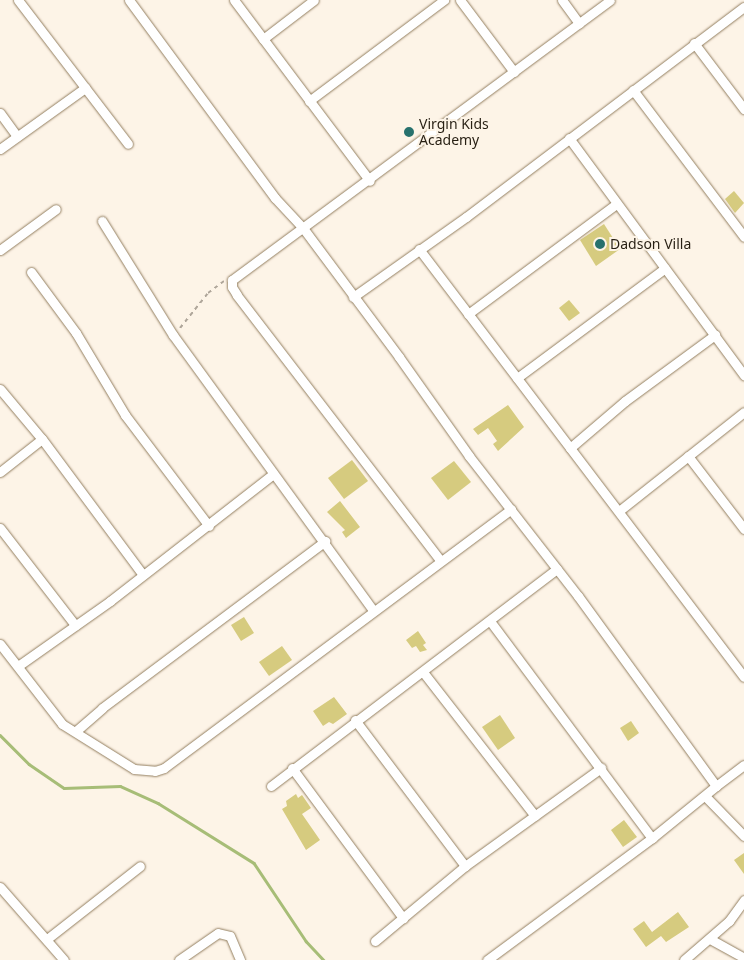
<!DOCTYPE html>
<style>
body{margin:0}
#map{position:relative;width:744px;height:960px;overflow:hidden;background:#fdf4e7;font-family:"Noto Sans",sans-serif}
div>[style]{position:absolute}
[style*='--x']{left:calc(var(--x)*1px);top:calc(var(--y)*1px);width:calc(var(--w)*1px);rotate:calc(var(--a)*1deg)}
.stream>*{height:2.5px;margin:-1.25px;padding:0 1.25px;transform-origin:1.25px;border-radius:1.25px;background:#a7bd77}
.building>*{inset:0;background:#d6cb7f}
.path>*{height:2px;margin-top:-1px;transform-origin:0;background:repeating-linear-gradient(90deg,#afa69a 0 4px,transparent 0 8px)}
.roads{filter:drop-shadow(0 0 1px #937f60) drop-shadow(0 0 1px #937f60)}
.street>*{height:9px;margin:-4.5px;padding:0 4.5px;transform-origin:4.5px;border-radius:4.5px;background:#fff}
.dots>*{width:14px;height:14px;translate:-50% -50%;box-sizing:border-box;border:2px solid #fdf4e7;border-radius:50%}
span{translate:-50% -50%;white-space:nowrap;text-align:center;line-height:1.15;-webkit-text-stroke:4px #fdf4e7;paint-order:stroke}
.poi-label{font-size:14px;color:#271f13}
.left{translate:0 -50%;text-align:left}
</style>
<div id="map">
<div class="stream">
<div style="--x:0;--y:735;--w:41;--a:45"></div>
<div style="--x:29;--y:764;--w:42;--a:34.4"></div>
<div style="--x:64;--y:788;--w:56;--a:-2"></div>
<div style="--x:120;--y:786;--w:42;--a:24.1"></div>
<div style="--x:158;--y:803;--w:113;--a:32"></div>
<div style="--x:254;--y:863;--w:94;--a:56.3"></div>
<div style="--x:306;--y:941;--w:26;--a:47"></div>
</div>
<div class="building">
<div style="clip-path:polygon(734px 191px,744px 203px,735px 213px,725px 199px)"></div>
<div style="clip-path:polygon(604px 224px,620px 249px,596px 266px,580px 240px)"></div>
<div style="clip-path:polygon(569px 300px,580px 313px,569px 321px,559px 308px)"></div>
<div style="clip-path:polygon(508px 405px,524px 427px,498px 451px,493px 444px,497px 441px,488px 428px,478px 435px,473px 429px)"></div>
<div style="clip-path:polygon(352px 460px,368px 481px,344px 499px,328px 478px)"></div>
<div style="clip-path:polygon(454px 461px,471px 482px,448px 500px,431px 478px)"></div>
<div style="clip-path:polygon(340px 501px,360px 527px,346px 538px,342px 532px,345px 530px,327px 512px)"></div>
<div style="clip-path:polygon(244px 617px,254px 633px,241px 641px,231px 625px)"></div>
<div style="clip-path:polygon(418px 631px,426px 643px,423px 645px,427px 650px,420px 652px,416px 646px,412px 648px,406px 640px)"></div>
<div style="clip-path:polygon(282px 646px,292px 660px,269px 676px,259px 662px)"></div>
<div style="clip-path:polygon(334px 697px,347px 714px,333px 724px,329px 722px,323px 726px,313px 711px)"></div>
<div style="clip-path:polygon(500px 715px,515px 738px,498px 750px,482px 727px)"></div>
<div style="clip-path:polygon(631px 721px,639px 733px,628px 741px,620px 728px)"></div>
<div style="clip-path:polygon(296px 794px,298px 798px,302px 795px,311px 808px,302px 814px,320px 840px,306px 850px,282px 809px,287px 806px,286px 801px)"></div>
<div style="clip-path:polygon(624px 820px,637px 837px,623px 847px,611px 830px)"></div>
<div style="clip-path:polygon(744px 853px,744px 874px,734px 860px)"></div>
<div style="clip-path:polygon(678px 912px,689px 927px,666px 942px,661px 936px,646px 947px,633px 929px,644px 921px,652px 932px)"></div>
</div>
<div class="path">
<div style="--x:180;--y:328;--w:45;--a:-51.3"></div>
<div style="--x:208;--y:293;--w:20;--a:-37"></div>
</div>
<div class="roads">
<div class="street">
<div style="--x:18;--y:0;--w:181;--a:52.6"></div>
<div style="--x:129;--y:0;--w:246;--a:53.6"></div>
<div style="--x:275;--y:198;--w:41;--a:47"></div>
<div style="--x:303;--y:228;--w:161;--a:53.3"></div>
<div style="--x:399;--y:357;--w:121;--a:54.7"></div>
<div style="--x:469;--y:456;--w:177;--a:52.1"></div>
<div style="--x:578;--y:596;--w:235;--a:54"></div>
<div style="--x:716;--y:786;--w:82;--a:140.9"></div>
<div style="--x:652;--y:838;--w:205;--a:143.5"></div>
<div style="--x:234;--y:0;--w:226;--a:53.1"></div>
<div style="--x:460;--y:0;--w:90;--a:53.1"></div>
<div style="--x:562;--y:0;--w:29;--a:54"></div>
<div style="--x:263;--y:39;--w:64;--a:-37.4"></div>
<div style="--x:694;--y:43;--w:83;--a:52.9"></div>
<div style="--x:633;--y:90;--w:184;--a:52.9"></div>
<div style="--x:309;--y:101;--w:169;--a:-36.8"></div>
<div style="--x:0;--y:113;--w:29;--a:54"></div>
<div style="--x:569;--y:138;--w:295;--a:53.6"></div>
<div style="--x:0;--y:149;--w:105;--a:-35.7"></div>
<div style="--x:102;--y:221;--w:134;--a:58.1"></div>
<div style="--x:173;--y:335;--w:340;--a:54"></div>
<div style="--x:419;--y:249;--w:537;--a:52.79"></div>
<div style="--x:0;--y:250;--w:69;--a:-36.2"></div>
<div style="--x:31;--y:272;--w:76;--a:53.6"></div>
<div style="--x:76;--y:333;--w:96;--a:59.1"></div>
<div style="--x:125;--y:415;--w:139;--a:52.9"></div>
<div style="--x:353;--y:297;--w:138;--a:-35.3"></div>
<div style="--x:466;--y:217;--w:348;--a:-37.1"></div>
<div style="--x:468;--y:314;--w:184;--a:-36.6"></div>
<div style="--x:517;--y:378;--w:184;--a:-36.6"></div>
<div style="--x:0;--y:389;--w:65;--a:50"></div>
<div style="--x:42;--y:439;--w:169;--a:53.4"></div>
<div style="--x:570;--y:448;--w:72;--a:-40.5"></div>
<div style="--x:625;--y:401;--w:112;--a:-36.3"></div>
<div style="--x:688;--y:456;--w:92;--a:52.5"></div>
<div style="--x:0;--y:472;--w:53;--a:-38.2"></div>
<div style="--x:619;--y:511;--w:159;--a:-38.4"></div>
<div style="--x:0;--y:528;--w:123;--a:52.3"></div>
<div style="--x:440;--y:560;--w:334;--a:-127.5"></div>
<div style="--x:237;--y:295;--w:9;--a:-122"></div>
<div style="--x:232;--y:287;--w:7;--a:-90"></div>
<div style="--x:232;--y:280;--w:470;--a:-36.5"></div>
<div style="--x:490;--y:621;--w:271;--a:53.3"></div>
<div style="--x:0;--y:644;--w:101;--a:52.2"></div>
<div style="--x:62;--y:724;--w:85;--a:32"></div>
<div style="--x:134;--y:769;--w:21;--a:5"></div>
<div style="--x:155;--y:771;--w:9;--a:-18"></div>
<div style="--x:164;--y:768;--w:433;--a:-36.7"></div>
<div style="--x:18;--y:666;--w:113;--a:-35.2"></div>
<div style="--x:110;--y:601;--w:207;--a:-37.9"></div>
<div style="--x:423;--y:672;--w:182;--a:52.1"></div>
<div style="--x:355;--y:720;--w:183;--a:53"></div>
<div style="--x:76;--y:731;--w:35;--a:-41"></div>
<div style="--x:102;--y:708;--w:279;--a:-36.8"></div>
<div style="--x:292;--y:768;--w:187;--a:53.5"></div>
<div style="--x:271;--y:786;--w:359;--a:-37.2"></div>
<div style="--x:716;--y:786;--w:35;--a:-37"></div>
<div style="--x:705;--y:796;--w:56;--a:45.7"></div>
<div style="--x:0;--y:887;--w:97;--a:48.8"></div>
<div style="--x:47;--y:939;--w:118;--a:-38.1"></div>
<div style="--x:710;--y:939;--w:39;--a:29"></div>
<div style="--x:375;--y:941;--w:117;--a:-39.8"></div>
<div style="--x:465;--y:866;--w:168;--a:-35.8"></div>
<div style="--x:179;--y:960;--w:47;--a:-34.7"></div>
<div style="--x:218;--y:933;--w:12;--a:14"></div>
<div style="--x:230;--y:936;--w:26;--a:67"></div>
<div style="--x:684;--y:960;--w:60;--a:-40.9"></div>
<div style="--x:729;--y:921;--w:26;--a:-54"></div>
</div>
</div>
<div class="dots">
<div style="left:409px;top:132px;background:#27716d"></div>
<div style="left:600px;top:244px;background:#27716d"></div>
</div>
<div class="poi-label">
<span class="left" style="left:419px;top:132px">Virgin Kids<br>Academy</span>
<span class="left" style="left:610px;top:244px">Dadson Villa</span>
</div>
</div>
